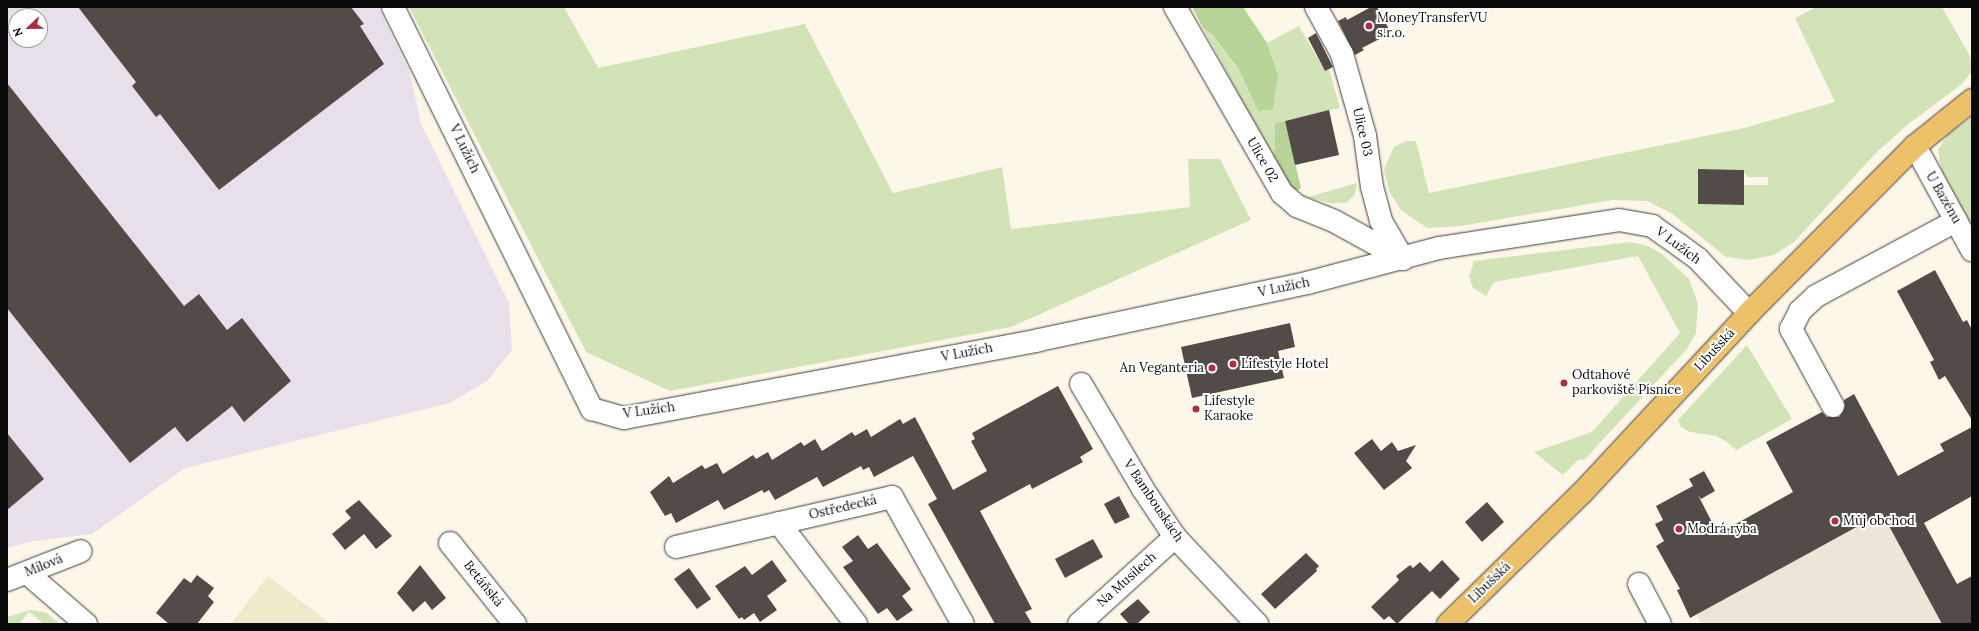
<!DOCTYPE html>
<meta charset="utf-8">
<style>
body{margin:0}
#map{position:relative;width:1979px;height:631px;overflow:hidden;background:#fdf7e9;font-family:Lora,serif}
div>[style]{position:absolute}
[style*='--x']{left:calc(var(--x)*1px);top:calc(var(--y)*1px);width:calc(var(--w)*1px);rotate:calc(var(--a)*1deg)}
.industrial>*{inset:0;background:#e7dfe9}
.farmland>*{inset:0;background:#f0eacc}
.green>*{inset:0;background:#d2e4b7}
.forest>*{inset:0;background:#b8d397}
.plaza>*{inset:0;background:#ebe5da}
.building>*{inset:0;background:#524b48}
.roads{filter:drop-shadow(0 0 1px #3d3d3d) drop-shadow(0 0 1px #3d3d3d)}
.minor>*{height:22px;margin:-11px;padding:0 11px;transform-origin:11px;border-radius:11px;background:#fff}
.major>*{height:22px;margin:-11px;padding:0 11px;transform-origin:11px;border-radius:11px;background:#edc06a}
.dots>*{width:11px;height:11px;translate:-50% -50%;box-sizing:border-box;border:2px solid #fff;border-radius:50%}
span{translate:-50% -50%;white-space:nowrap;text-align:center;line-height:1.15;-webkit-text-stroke:4px #fff;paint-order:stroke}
.poi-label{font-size:13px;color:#0a0a0a}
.left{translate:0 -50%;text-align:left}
.right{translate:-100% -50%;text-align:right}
.street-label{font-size:13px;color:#0a0a0a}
.frame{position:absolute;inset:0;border:8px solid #0a0a0a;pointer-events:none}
.north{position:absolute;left:8px;top:8px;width:40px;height:40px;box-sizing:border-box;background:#fff;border:1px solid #9d9d9d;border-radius:50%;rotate:248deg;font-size:11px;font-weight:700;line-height:16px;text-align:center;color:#0a0a0a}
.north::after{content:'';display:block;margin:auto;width:14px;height:18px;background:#ae2f41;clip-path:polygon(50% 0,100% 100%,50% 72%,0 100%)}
</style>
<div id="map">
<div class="industrial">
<div style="clip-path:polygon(evenodd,7px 7px,378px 7px,410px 73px,421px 124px,509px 303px,512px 350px,487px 381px,450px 403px,185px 468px,92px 534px,33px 541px,7px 548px,7px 7px,16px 16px,40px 16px,40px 40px,16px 40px,16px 16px)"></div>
</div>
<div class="farmland">
<div style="clip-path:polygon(268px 576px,331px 624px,231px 624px)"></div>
</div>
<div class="green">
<div style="clip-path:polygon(409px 7px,564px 7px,598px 68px,805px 24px,893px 193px,1002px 167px,1011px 229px,1190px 207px,1188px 159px,1220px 159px,1251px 220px,1011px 327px,670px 391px,586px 352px)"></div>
<div style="clip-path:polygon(evenodd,1817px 7px,1942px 7px,1970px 56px,1972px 71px,1962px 84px,1906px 126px,1876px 153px,1794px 242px,1774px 255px,1748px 260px,1726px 257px,1671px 213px,1647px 201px,1612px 200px,1461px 226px,1427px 228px,1401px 210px,1389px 191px,1384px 169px,1394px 147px,1406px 141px,1416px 141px,1429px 193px,1744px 128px,1835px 102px,1795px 18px,1817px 7px,1699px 169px,1743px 170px,1747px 177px,1768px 177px,1768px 185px,1744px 185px,1744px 205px,1698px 204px,1699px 169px)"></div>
<div style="clip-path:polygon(1299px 26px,1325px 71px,1329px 69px,1340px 108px,1275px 123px,1274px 161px,1203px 28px,1213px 35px,1238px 68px,1258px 111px,1273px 110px,1278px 75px,1267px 43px)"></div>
<div style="clip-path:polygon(1972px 117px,1972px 227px,1941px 170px,1938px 150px,1949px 133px)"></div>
<div style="clip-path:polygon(1357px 183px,1355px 195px,1346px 203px,1329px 203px,1308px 197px)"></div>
<div style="clip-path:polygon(1630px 242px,1648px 246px,1662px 254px,1689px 279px,1698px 304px,1696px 333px,1687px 349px,1584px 460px,1579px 459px,1563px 475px,1534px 452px,1592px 432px,1680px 333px,1638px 256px,1494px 282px,1486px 296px,1473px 288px,1469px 277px,1474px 261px)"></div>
<div style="clip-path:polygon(1747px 345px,1792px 419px,1736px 450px,1727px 442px,1716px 436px,1690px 432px,1681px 427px,1678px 420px)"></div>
<div style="clip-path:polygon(31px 610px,47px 613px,60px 624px,44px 624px,29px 612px,19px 624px,7px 624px,7px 617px)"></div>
</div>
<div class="forest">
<div style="clip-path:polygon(1192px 7px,1243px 7px,1267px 43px,1278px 75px,1273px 110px,1258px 111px,1238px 68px,1213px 35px,1203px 28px)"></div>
<div style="clip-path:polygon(1285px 121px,1301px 188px,1295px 191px,1288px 185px,1274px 161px,1275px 123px)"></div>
</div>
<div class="plaza">
<div style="clip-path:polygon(1882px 513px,1942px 624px,1702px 624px,1696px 614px)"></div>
</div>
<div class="building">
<div style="clip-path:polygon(78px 7px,351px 7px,364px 24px,360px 26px,384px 64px,219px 190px,160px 114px,156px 117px,132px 86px,136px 82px)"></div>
<div style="clip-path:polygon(1371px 7px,1377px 7px,1391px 33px,1362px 48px,1364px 50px,1355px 55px,1338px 21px,1346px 17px,1347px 20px)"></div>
<div style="clip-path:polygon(1316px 33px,1333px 67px,1325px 71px,1308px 38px)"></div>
<div style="clip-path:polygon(7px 83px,184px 306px,199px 294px,227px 330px,242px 318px,291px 381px,244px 422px,232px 406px,187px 442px,175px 427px,130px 463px,7px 308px)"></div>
<div style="clip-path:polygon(1329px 110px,1339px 155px,1295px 165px,1285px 121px)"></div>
<div style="clip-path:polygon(1698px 169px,1744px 170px,1744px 205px,1698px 204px)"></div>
<div style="clip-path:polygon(1935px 270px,1963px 322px,1967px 320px,1972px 330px,1972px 420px,1945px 376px,1939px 380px,1930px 362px,1934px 360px,1897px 291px)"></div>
<div style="clip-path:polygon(1290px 323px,1295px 347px,1278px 351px,1284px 378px,1192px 398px,1181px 347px)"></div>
<div style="clip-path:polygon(1058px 386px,1093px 449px,1080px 457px,1083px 462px,1068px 470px,1032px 489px,1030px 484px,980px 511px,1032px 609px,1025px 612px,1032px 624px,995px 624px,928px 504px,937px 499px,913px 456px,874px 477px,869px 467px,863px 470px,861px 466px,823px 487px,817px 477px,775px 500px,769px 490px,764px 493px,762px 490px,724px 510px,718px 500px,676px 523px,671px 513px,665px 516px,650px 492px,669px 476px,673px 483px,702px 465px,705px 469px,717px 463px,723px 474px,753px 455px,756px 459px,768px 452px,772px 460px,801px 442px,804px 446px,815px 439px,822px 451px,852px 432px,855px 436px,867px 429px,871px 437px,900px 419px,903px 424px,915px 417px,953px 490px,987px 471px,971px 441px,975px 439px,972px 433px)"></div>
<div style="clip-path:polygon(1854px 394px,1898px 476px,1944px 451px,1940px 444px,1972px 427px,1972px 496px,1924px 523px,1957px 584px,1972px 576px,1972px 624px,1942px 624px,1882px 513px,1690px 618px,1677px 590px,1680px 589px,1656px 546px,1664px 541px,1655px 524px,1663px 520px,1656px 506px,1693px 486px,1689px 479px,1704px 471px,1715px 491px,1701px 499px,1698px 495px,1718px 534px,1793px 492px,1766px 442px,1822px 412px,1827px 417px,1839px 417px,1845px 407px,1844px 400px)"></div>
<div style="clip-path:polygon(7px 433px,44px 479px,7px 510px)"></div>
<div style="clip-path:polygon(1372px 439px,1381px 451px,1392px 442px,1398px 451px,1416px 445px,1406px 461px,1412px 468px,1384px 490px,1354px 453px)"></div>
<div style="clip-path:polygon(1119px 496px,1130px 517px,1115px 524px,1104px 504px)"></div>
<div style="clip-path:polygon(359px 500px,392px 536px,376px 549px,364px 534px,345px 550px,332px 534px,351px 518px,345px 511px)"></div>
<div style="clip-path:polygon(1487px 502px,1504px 522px,1482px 542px,1465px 522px)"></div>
<div style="clip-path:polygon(858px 535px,868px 549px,877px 543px,911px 589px,902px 596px,913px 610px,897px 621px,887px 608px,878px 614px,843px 567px,853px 561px,842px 547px)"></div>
<div style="clip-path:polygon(1093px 539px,1103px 557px,1065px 578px,1055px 559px)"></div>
<div style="clip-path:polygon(1306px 553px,1319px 566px,1316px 569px,1317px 571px,1275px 609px,1261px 594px)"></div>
<div style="clip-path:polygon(772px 560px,787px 581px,767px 596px,777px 610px,760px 622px,754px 613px,744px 620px,742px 617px,739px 619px,715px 586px,745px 566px,752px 575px)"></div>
<div style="clip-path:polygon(1442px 560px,1460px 579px,1440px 599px,1432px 591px,1397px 624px,1389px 616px,1384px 620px,1371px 607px,1399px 580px,1396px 576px,1410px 565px,1413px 568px,1420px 562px,1430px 572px)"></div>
<div style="clip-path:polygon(420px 565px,446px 598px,432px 610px,425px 601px,413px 612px,397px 593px)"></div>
<div style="clip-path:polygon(689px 568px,711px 599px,697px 609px,674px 579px)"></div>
<div style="clip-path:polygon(197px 575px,214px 588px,208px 596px,214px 602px,197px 624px,169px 624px,156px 613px,184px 578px,191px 583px)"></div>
<div style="clip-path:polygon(1138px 599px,1150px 612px,1137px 624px,1129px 624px,1120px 614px)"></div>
</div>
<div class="roads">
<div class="minor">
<div style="--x:393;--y:7;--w:449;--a:63.7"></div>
<div style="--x:592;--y:409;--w:33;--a:16"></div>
<div style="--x:624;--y:418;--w:422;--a:-10.6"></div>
<div style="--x:1039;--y:340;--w:274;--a:-12"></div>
<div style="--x:1307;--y:283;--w:137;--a:-14.9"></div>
<div style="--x:1439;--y:248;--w:182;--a:-8.8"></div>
<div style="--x:1619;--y:220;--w:34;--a:10"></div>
<div style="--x:1652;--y:226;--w:33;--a:35"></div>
<div style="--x:1679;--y:245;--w:24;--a:36"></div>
<div style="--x:1698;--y:259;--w:74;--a:46.6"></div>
<div style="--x:1175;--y:7;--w:215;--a:60.1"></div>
<div style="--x:1282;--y:193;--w:20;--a:41"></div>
<div style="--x:1297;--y:206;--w:40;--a:22"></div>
<div style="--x:1334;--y:221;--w:79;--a:28.8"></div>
<div style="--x:1316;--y:7;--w:54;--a:61"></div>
<div style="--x:1342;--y:54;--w:85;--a:74.3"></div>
<div style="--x:1365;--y:136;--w:51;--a:82.2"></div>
<div style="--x:1372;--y:187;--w:35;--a:75"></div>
<div style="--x:1381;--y:221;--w:44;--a:59.9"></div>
<div style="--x:1915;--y:146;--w:119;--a:61.3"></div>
<div style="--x:1081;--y:384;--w:122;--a:59.4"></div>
<div style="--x:1143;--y:489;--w:58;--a:56.3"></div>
<div style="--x:1175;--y:537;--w:120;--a:46.7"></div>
<div style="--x:1833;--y:406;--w:88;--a:-118.6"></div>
<div style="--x:1791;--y:329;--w:20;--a:-63"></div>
<div style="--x:1800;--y:311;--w:22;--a:-43"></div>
<div style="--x:1816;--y:296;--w:159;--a:-28.2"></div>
<div style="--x:779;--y:523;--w:127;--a:52.7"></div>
<div style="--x:450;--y:543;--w:104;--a:51.3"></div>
<div style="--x:676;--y:547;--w:222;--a:-13"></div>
<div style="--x:892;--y:497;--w:145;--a:60.8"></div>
<div style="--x:27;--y:573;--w:78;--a:40.8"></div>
<div style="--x:7;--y:580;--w:79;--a:-21.4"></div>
<div style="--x:1639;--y:584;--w:45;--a:62.3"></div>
<div style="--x:1079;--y:624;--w:130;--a:-42.2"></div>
</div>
<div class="major">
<div style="--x:1448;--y:624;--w:187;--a:-44.4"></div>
<div style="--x:1582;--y:493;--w:246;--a:-47.1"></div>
<div style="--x:1749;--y:313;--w:235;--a:-45.2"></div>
<div style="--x:1915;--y:146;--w:73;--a:-38.9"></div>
</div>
</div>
<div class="dots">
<div style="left:1369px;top:26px;background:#ae2f41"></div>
<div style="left:1233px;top:364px;background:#ae2f41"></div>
<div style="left:1212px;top:368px;background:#ae2f41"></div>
<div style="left:1564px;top:383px;background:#ae2f41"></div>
<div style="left:1196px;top:409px;background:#ae2f41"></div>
<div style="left:1835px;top:521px;background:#ae2f41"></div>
<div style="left:1679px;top:529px;background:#ae2f41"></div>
</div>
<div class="poi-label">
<span class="left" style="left:1377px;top:26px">MoneyTransferVU<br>s.r.o.</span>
<span class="left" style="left:1241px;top:364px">Lifestyle Hotel</span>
<span class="right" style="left:1204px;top:368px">An Veganteria</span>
<span class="left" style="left:1572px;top:383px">Odtahové<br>parkoviště Písnice</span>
<span class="left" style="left:1204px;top:409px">Lifestyle<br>Karaoke</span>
<span class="left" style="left:1843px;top:521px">Můj obchod</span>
<span class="left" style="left:1687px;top:529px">Modrá ryba</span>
</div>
<div class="street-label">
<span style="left:1362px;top:132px;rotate:77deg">Ulice 03</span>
<span style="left:464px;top:149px;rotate:64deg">V Lužích</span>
<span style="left:1262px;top:160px;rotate:60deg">Ulice 02</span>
<span style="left:1943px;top:198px;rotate:60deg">U Bazénu</span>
<span style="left:1678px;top:246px;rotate:37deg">V Lužích</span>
<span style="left:1284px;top:288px;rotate:-12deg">V Lužích</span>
<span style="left:1715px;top:350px;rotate:-47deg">Libušská</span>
<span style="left:967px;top:353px;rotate:-11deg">V Lužích</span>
<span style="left:649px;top:411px;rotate:-8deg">V Lužích</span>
<span style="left:1153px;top:501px;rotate:56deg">V Bambouskách</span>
<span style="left:843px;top:508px;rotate:-13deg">Ostředecká</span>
<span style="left:44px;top:566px;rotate:-22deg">Mílová</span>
<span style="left:1127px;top:580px;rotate:-42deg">Na Musilech</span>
<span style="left:1490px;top:583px;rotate:-44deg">Libušská</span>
<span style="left:483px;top:584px;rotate:51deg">Betáňská</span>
</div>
<div class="frame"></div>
<div class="north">N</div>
</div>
